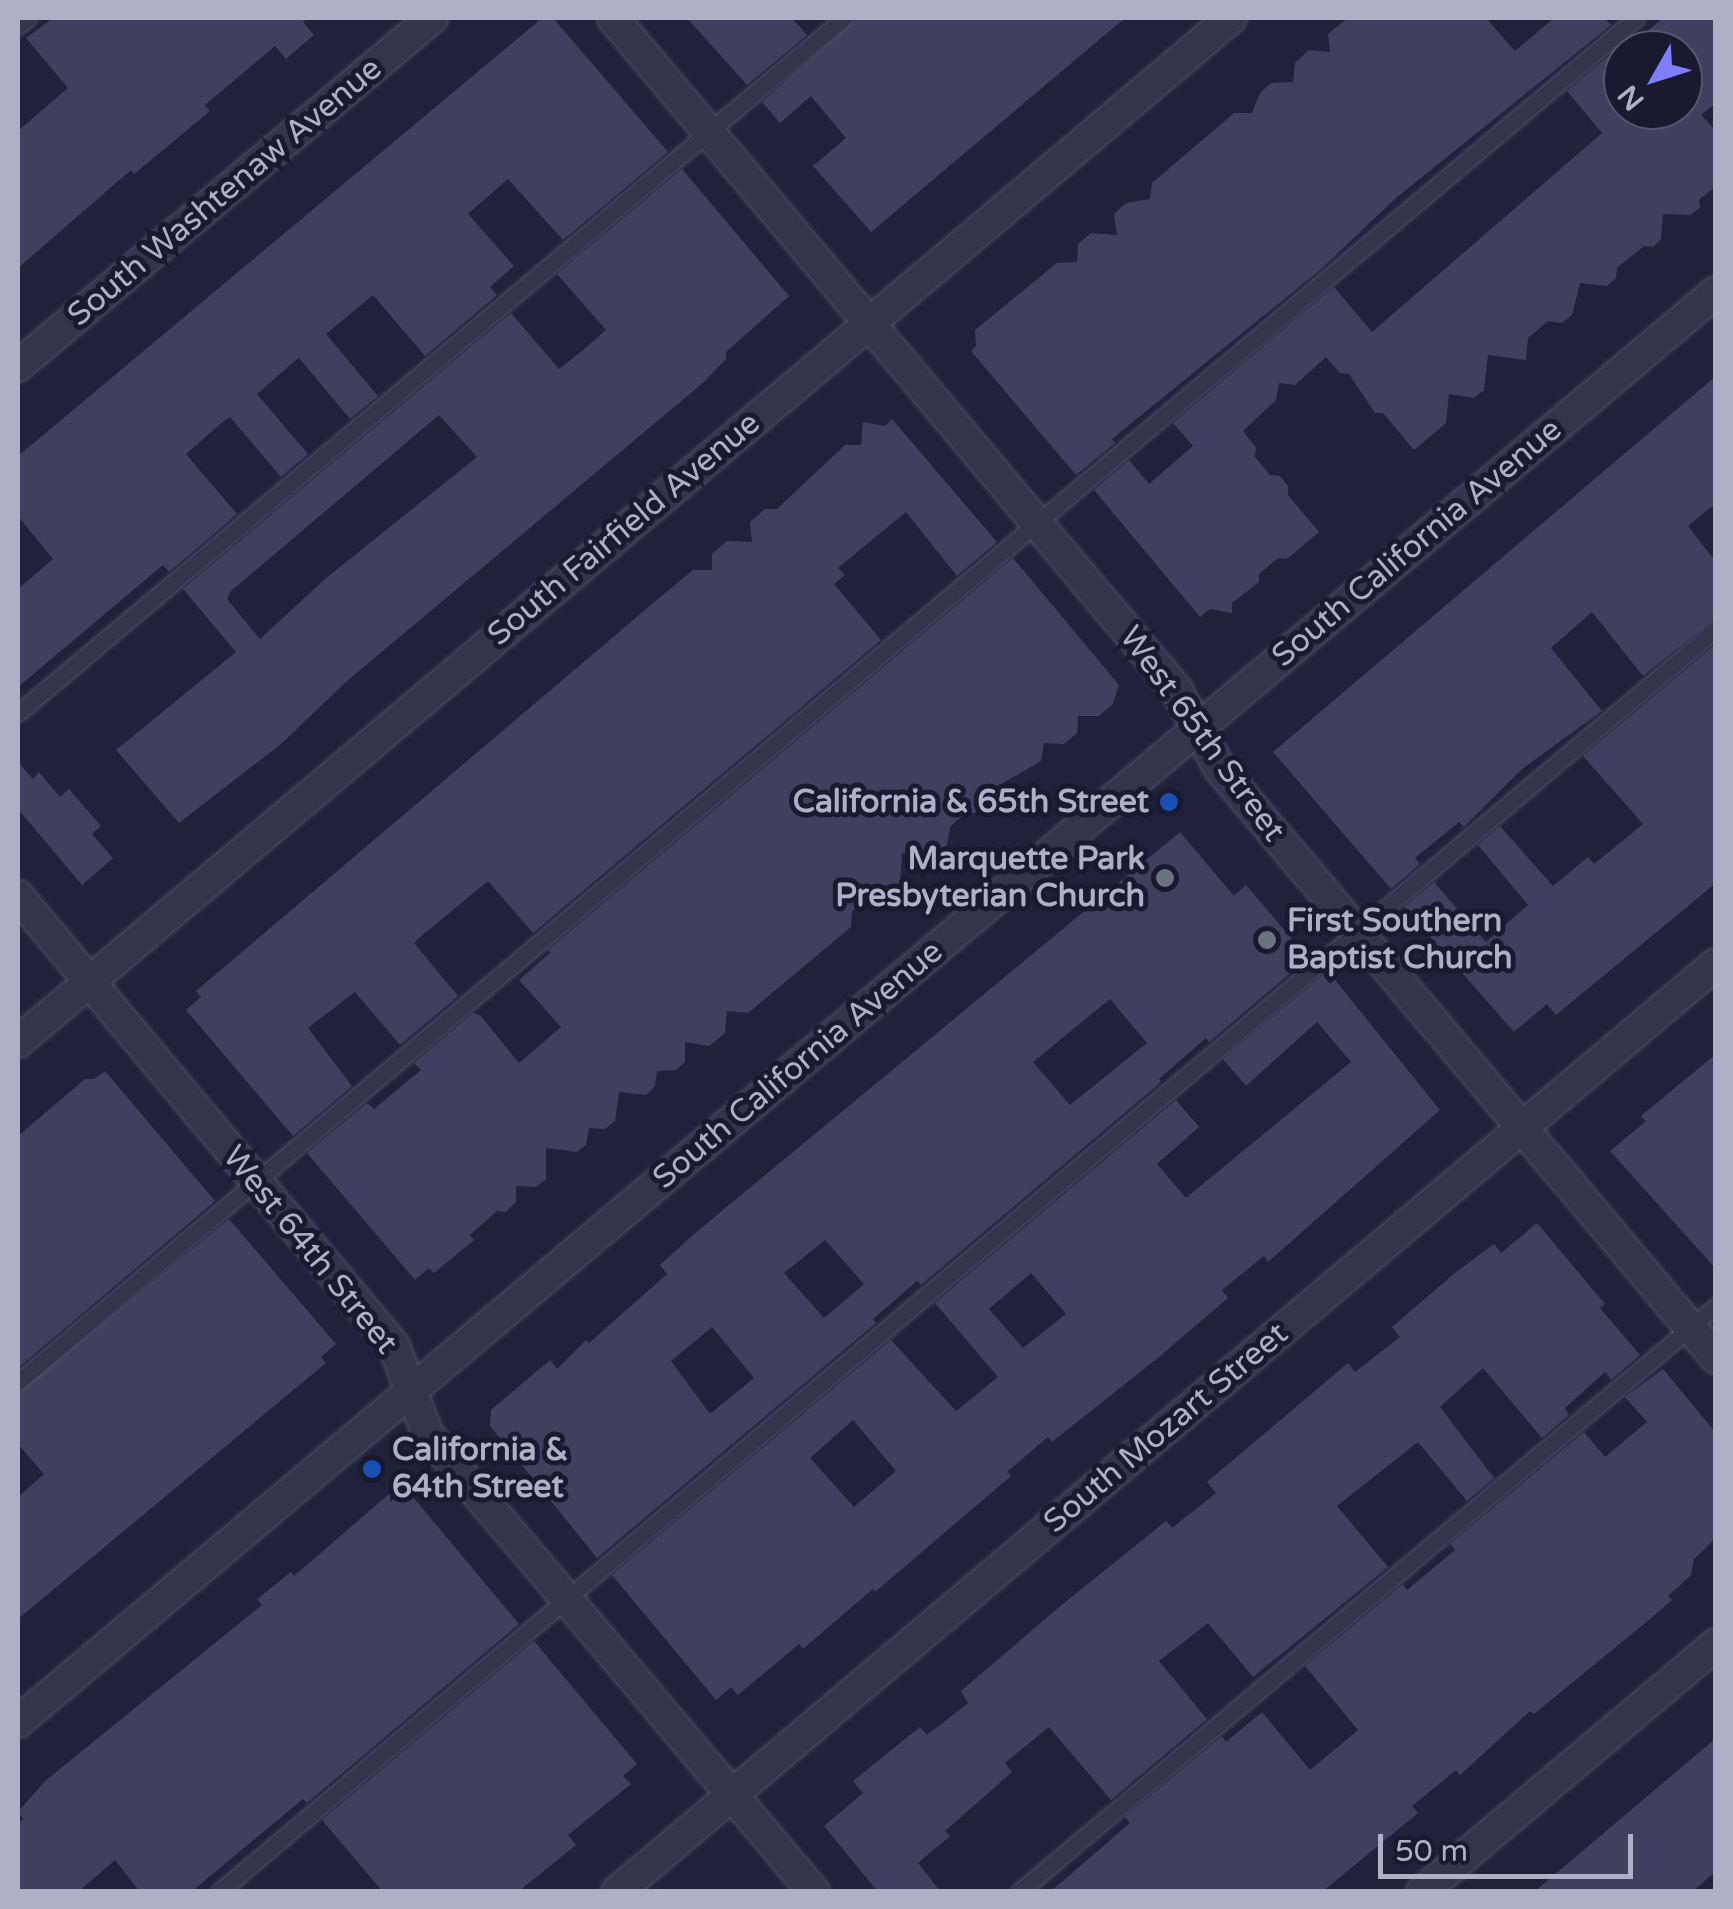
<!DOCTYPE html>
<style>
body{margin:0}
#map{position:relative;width:1733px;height:1909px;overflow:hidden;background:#20223c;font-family:"Varela Round",sans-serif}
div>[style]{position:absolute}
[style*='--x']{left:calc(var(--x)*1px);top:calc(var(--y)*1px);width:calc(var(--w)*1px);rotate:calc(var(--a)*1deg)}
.building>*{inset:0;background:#3f405e}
.roads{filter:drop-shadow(0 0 2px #4f4f66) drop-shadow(0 0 2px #4f4f66)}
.service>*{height:15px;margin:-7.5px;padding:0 7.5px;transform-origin:7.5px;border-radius:7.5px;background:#34354c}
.minor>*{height:30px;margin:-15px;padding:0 15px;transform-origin:15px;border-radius:15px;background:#34354c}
.tertiary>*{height:30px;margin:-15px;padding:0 15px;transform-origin:15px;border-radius:15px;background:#34354c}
.dots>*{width:28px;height:28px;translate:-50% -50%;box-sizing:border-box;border:5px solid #191a30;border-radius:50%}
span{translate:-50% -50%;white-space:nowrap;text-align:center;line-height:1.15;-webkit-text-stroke:10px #191a30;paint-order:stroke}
.street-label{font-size:32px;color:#afafc8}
.poi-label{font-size:32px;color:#afafc8;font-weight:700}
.right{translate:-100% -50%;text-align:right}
.left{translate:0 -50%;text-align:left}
.frame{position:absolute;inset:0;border:20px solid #afafc8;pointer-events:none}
.north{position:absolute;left:1603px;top:30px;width:100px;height:100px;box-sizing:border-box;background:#191a30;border:2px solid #55566d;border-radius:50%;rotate:231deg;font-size:28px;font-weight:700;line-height:40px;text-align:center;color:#afafc8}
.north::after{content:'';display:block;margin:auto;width:35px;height:45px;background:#7d7fff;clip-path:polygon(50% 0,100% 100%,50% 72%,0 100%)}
.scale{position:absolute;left:1378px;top:1834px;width:255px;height:45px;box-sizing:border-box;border:5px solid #afafc8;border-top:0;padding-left:12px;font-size:30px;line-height:35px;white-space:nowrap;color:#afafc8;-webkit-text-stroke:8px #191a30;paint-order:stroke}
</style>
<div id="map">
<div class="building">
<div style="clip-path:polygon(53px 18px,308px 18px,303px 22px,314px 35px,286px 59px,275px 46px,205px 105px,210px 111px,134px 174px,131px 170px,18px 268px,18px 131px,68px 88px,26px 38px)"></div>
<div style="clip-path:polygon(542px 18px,553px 18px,668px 152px,563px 240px,508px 179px,468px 214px,514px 266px,490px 287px,497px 295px,425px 356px,373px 295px,326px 334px,378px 396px,350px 419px,299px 358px,296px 360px,257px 394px,308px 454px,281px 477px,230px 417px,225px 420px,186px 454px,237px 514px,169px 572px,163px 565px,18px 687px,18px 589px,53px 559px,18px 516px,18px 456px)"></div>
<div style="clip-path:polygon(687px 18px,792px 18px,807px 35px,747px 85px)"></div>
<div style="clip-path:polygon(857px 18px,1125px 18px,871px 232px,813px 166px,846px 138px,811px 96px,780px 123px,762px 102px)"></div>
<div style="clip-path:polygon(1348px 18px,1486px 18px,1515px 51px,1554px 18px,1605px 18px,1611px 25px,1396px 198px,1320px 270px,1112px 439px,1115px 443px,1076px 475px,971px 351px,976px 346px,975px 330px,1057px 263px,1077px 262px,1078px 244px,1091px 233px,1117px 235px,1114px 214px,1126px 203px,1150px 199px,1152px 183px,1234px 113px,1252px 113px,1260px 93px,1271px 83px,1293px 82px,1295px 63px,1309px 50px,1330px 52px,1328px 34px)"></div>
<div style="clip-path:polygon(1663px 18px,1716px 18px,1716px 103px,1701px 115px,1716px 131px,1716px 186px,1699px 200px,1700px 208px,1690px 215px,1663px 214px,1661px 239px,1653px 247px,1644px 246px,1617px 268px,1616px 278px,1607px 286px,1580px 283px,1572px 315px,1562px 323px,1548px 321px,1528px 338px,1526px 360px,1488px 355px,1484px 390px,1474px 398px,1449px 394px,1446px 423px,1414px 450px,1383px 413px,1375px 413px,1349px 374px,1340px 373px,1326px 357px,1295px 385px,1279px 383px,1276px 400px,1243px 431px,1256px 448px,1255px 457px,1270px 475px,1280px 476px,1288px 486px,1288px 495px,1319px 532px,1287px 559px,1278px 558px,1259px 574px,1259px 582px,1232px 603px,1232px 613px,1210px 609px,1200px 617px,1094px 490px,1129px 460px,1149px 484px,1193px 446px,1173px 423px,1334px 287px,1372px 332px,1602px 133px,1567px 91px,1623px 44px,1623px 110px,1683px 110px,1683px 50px,1625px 50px)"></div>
<div style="clip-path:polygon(evenodd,682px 169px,789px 296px,726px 352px,726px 359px,704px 382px,347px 681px,281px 744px,179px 823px,116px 750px,236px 652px,183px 589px,511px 313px,559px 369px,582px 351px,606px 330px,557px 274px,682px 169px,439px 415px,477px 457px,325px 579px,260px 639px,227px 599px,231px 591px,439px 415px)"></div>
<div style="clip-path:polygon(1716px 376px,1716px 503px,1688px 526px,1716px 562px,1716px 618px,1643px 676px,1592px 612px,1551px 648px,1602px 711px,1522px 769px,1464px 827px,1459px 822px,1415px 858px,1420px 864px,1391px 889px,1273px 752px)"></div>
<div style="clip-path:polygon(892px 419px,997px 542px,957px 576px,906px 512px,838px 568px,845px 575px,834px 584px,881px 640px,533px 933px,488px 881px,419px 938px,414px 943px,458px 996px,400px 1045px,355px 992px,308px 1028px,352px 1086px,293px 1136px,186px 1010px,201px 997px,196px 991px,658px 599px,693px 570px,712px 570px,712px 554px,727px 541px,752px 542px,750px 522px,765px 509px,777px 509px,845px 445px,861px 445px,863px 422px,885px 426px)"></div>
<div style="clip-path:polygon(1013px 558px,1119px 685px,1113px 704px,1099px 716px,1078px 716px,1077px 733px,1064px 744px,1044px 743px,1041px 761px,998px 786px,997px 801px,983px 813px,965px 813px,950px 827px,947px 845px,933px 857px,902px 853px,900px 885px,886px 897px,868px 897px,852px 911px,851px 927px,748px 1013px,727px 1011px,725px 1033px,709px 1046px,685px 1042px,685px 1062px,676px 1070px,657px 1071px,655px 1086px,646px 1095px,619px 1092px,615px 1121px,605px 1129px,589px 1128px,586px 1145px,577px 1152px,546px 1148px,546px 1179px,536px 1187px,516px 1186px,516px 1202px,506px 1212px,497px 1211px,470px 1235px,474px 1240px,434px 1273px,429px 1268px,415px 1280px,307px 1153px,367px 1103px,374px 1109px,421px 1070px,414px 1063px,473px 1013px,480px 1015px,519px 1063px,561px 1027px,519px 980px,550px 953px,548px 950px)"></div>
<div style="clip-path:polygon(1716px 644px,1716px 883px,1556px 1015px,1547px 1004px,1514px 1032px,1404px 907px,1434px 882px,1486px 942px,1528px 905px,1478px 845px,1500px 826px,1553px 886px,1588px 857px,1594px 864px,1643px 824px,1583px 756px)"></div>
<div style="clip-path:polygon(18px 762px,33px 779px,39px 772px,60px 797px,69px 789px,101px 826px,92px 834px,113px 858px,82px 885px,18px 809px)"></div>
<div style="clip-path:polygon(evenodd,1180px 832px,1234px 896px,1246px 885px,1308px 958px,1209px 1042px,1206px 1038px,1159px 1079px,1161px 1082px,921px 1285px,917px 1281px,873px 1319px,876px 1323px,597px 1558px,490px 1426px,491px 1410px,550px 1360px,557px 1369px,586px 1340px,589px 1343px,667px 1274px,660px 1265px,694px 1234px,1180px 832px,1110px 999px,1147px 1043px,1070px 1105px,1033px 1062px,1110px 999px,1180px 832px,825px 1240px,864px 1284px,824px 1318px,784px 1273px,825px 1240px,1180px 832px,712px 1327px,754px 1378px,710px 1414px,671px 1361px,712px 1327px)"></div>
<div style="clip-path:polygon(evenodd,1323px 975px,1330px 984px,1335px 980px,1440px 1110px,1268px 1262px,1264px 1256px,1222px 1290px,1228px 1298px,1159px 1357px,1052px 1442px,1048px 1437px,1007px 1472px,1011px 1476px,875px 1592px,873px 1589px,803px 1649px,799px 1644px,738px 1695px,731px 1687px,716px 1700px,612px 1575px,891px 1340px,956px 1411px,998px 1377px,935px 1303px,1176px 1100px,1199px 1127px,1157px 1164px,1186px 1198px,1351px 1062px,1317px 1022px,1246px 1086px,1223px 1059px,1323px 975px,1031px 1273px,1066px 1314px,1023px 1348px,989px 1309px,1031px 1273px,1323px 975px,853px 1420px,896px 1471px,854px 1507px,810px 1458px,853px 1420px)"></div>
<div style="clip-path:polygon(1716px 1054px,1716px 1269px,1610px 1151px,1646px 1121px,1641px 1116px)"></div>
<div style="clip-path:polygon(105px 1071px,215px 1201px,18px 1368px,18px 1136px,85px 1079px,94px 1079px)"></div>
<div style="clip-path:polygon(229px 1219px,336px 1344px,321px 1357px,326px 1363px,18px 1619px,18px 1497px,44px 1474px,18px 1444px,18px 1393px)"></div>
<div style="clip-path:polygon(1537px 1223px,1605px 1304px,1600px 1308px,1640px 1355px,1611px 1380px,1605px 1372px,1565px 1408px,1569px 1415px,1542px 1438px,1483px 1368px,1440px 1407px,1494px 1478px,1467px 1501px,1418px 1442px,1337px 1506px,1388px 1567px,1253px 1677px,1208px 1623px,1159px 1661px,1207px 1719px,1111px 1800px,1049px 1727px,1005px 1763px,1012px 1772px,945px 1831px,950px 1836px,918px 1863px,941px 1892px,878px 1892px,824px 1826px,863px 1793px,853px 1781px,920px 1727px,927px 1735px,968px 1703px,961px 1691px,1058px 1608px,1166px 1521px,1172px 1528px,1216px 1493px,1207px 1482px,1348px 1363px,1355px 1372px,1400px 1337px,1392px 1327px,1456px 1272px,1494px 1244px,1501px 1253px)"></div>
<div style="clip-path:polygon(1663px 1369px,1716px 1433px,1716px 1538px,1694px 1559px,1691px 1575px,1668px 1596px,1672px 1600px,1644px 1624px,1534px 1714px,1530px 1711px,1460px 1775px,1456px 1770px,1412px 1806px,1418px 1813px,1322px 1892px,1050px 1892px,1130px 1823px,1125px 1817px,1222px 1736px,1226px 1742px,1262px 1712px,1310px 1770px,1358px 1730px,1305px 1666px,1403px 1584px,1407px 1590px,1455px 1550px,1450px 1544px,1584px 1432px,1605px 1457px,1647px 1422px,1625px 1397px)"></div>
<div style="clip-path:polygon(408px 1491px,519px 1624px,307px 1803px,303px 1799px,191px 1892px,140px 1892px,115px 1860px,78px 1892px,18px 1892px,18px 1824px,23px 1819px,18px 1812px,45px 1781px,262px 1605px,257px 1599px,291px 1572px,294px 1576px,389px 1494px,395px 1501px)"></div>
<div style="clip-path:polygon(534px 1641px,637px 1764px,623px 1776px,631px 1784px,568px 1835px,576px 1845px,518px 1892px,383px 1892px,322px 1820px)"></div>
<div style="clip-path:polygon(1716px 1738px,1716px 1871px,1692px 1892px,1534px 1892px)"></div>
</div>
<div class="roads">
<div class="service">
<div style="--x:18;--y:26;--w:13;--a:-39"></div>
<div style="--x:18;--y:713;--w:1079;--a:-40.08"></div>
<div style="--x:18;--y:1382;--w:2116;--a:-40.13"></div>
<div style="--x:219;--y:1892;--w:1959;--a:-40.15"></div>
<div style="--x:1019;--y:1892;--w:911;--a:-40.06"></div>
</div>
<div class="minor">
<div style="--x:613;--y:18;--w:876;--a:50"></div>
<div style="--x:1176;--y:689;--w:91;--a:61.2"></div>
<div style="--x:1220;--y:769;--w:770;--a:49.9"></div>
<div style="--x:18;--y:366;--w:541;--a:-40.05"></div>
<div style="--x:18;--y:896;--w:586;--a:50.12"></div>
<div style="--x:394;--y:1346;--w:95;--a:69.1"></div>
<div style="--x:428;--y:1435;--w:598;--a:49.81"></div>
<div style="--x:18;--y:1042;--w:1587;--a:-40.17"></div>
<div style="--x:617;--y:1892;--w:1438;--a:-40.18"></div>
<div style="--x:1422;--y:1892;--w:385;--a:-40.1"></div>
</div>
<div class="tertiary">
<div style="--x:18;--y:1722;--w:2220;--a:-40.1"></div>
</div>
</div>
<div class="dots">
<div style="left:1169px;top:802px;background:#1a4fb4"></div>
<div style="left:1165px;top:878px;background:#6b7280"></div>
<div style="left:1267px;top:940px;background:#6b7280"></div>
<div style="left:372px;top:1469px;background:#1a4fb4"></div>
</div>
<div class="street-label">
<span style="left:225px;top:192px;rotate:-40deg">South Washtenaw Avenue</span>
<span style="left:624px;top:529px;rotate:-40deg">South Fairfield Avenue</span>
<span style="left:1417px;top:543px;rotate:-40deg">South California Avenue</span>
<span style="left:1202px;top:734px;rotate:54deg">West 65th Street</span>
<span style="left:798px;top:1065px;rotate:-40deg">South California Avenue</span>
<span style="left:310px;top:1250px;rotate:51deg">West 64th Street</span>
<span style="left:1166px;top:1428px;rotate:-40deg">South Mozart Street</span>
</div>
<div class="poi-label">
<span class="right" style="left:1149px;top:802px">California &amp; 65th Street</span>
<span class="right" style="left:1145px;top:878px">Marquette Park<br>Presbyterian Church</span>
<span class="left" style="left:1287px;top:940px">First Southern<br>Baptist Church</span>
<span class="left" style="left:392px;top:1469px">California &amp;<br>64th Street</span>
</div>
<div class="frame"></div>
<div class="north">N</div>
<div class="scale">50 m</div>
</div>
